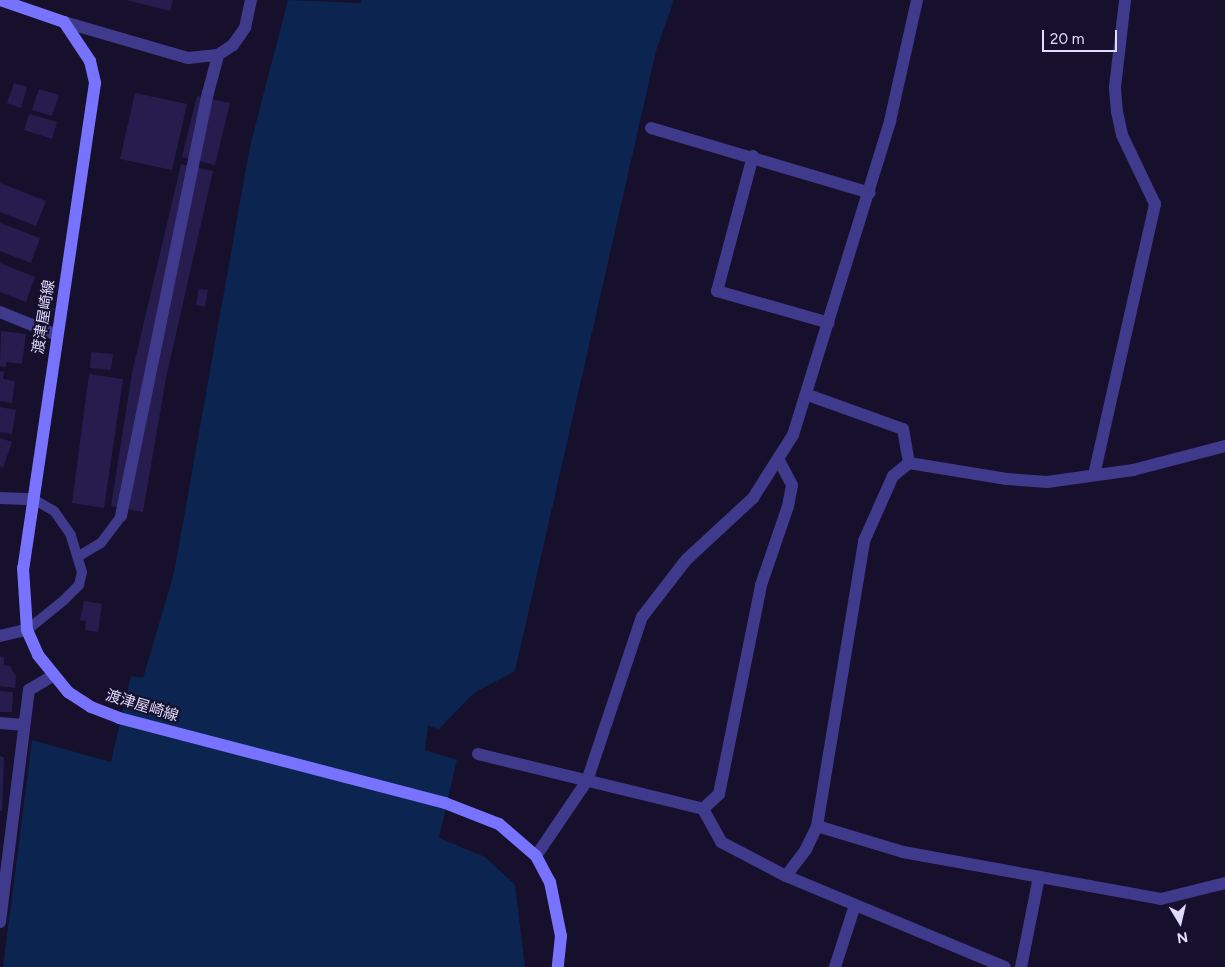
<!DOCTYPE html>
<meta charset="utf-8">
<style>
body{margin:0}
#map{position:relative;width:1225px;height:967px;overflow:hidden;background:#16102c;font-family:Figtree,"Noto Sans JP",sans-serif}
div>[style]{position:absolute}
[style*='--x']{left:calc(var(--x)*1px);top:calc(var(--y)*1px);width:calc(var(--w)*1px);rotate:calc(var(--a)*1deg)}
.water>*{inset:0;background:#0b2450}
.building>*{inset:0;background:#271c4e}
.service>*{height:10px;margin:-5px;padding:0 5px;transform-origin:5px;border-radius:5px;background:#3f3a8c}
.pedestrian>*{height:12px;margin:-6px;padding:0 6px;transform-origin:6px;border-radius:6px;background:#3f3a8c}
.minor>*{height:12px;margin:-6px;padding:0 6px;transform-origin:6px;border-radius:6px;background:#3f3a8c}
.tertiary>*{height:12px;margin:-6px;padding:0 6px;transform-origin:6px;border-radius:6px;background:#3f3a8c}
.secondary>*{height:12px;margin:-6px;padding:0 6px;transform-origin:6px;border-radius:6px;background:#7873ff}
span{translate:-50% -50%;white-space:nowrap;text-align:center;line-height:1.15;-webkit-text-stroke:4px #16102c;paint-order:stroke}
.street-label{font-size:15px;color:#e0dcff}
.north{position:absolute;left:1155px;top:897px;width:50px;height:50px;-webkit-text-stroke:4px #16102c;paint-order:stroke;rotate:171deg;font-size:14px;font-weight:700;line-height:20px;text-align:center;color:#e0dcff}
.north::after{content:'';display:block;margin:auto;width:18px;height:22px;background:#e0dcff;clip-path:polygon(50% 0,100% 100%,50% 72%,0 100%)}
.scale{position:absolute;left:1042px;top:30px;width:75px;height:22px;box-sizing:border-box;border:2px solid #e0dcff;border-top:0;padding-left:6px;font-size:15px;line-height:18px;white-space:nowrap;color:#e0dcff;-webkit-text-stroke:4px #16102c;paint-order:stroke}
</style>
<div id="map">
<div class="water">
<div style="clip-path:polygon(288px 0,360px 3px,361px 0,674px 0,656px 51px,515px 671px,474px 693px,439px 729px,428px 726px,425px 750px,457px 760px,439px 838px,485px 857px,515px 885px,525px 967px,3px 967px,32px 740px,111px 762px,131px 676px,143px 678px,174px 573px,250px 146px)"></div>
</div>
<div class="building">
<div style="clip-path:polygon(126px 0,173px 0,170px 11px)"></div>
<div style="clip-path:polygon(14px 83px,27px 87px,21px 108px,7px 103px)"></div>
<div style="clip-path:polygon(39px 89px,59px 95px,52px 116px,32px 110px)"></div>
<div style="clip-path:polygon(135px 93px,187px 104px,172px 170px,120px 159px)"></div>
<div style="clip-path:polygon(197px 96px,230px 103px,215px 165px,182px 157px)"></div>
<div style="clip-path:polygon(29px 114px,57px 122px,52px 139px,24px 130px)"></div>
<div style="clip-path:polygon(181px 164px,213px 171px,166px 378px,143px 512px,111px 506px,132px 373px)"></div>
<div style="clip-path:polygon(0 183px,46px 201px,36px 226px,0 212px)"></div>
<div style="clip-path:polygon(0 223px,40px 238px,31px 263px,0 251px)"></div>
<div style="clip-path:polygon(0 263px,35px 277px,26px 302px,0 292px)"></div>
<div style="clip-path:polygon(199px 289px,208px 290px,205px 307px,196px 305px)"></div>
<div style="clip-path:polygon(1px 331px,26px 334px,22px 364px,6px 362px,6px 367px,0 366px)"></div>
<div style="clip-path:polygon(91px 352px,113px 354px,111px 370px,90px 368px)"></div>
<div style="clip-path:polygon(0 371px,4px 372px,3px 379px,15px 381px,12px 403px,0 401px)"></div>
<div style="clip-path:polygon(89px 374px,123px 379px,104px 508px,72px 503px)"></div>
<div style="clip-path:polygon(0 407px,16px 410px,12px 434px,0 432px)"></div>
<div style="clip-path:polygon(0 438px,12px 442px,3px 468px,0 466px)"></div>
<div style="clip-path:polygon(84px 601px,102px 604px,98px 632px,85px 630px,86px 621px,80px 620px)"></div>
<div style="clip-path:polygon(0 656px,4px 657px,4px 665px,10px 666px,16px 676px,15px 688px,0 686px)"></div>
<div style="clip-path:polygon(0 691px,13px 692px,12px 712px,0 712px)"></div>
<div style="clip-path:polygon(0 756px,4px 758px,2px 811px,0 811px)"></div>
</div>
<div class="service">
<div style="--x:79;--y:556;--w:26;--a:-31"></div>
<div style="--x:101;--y:543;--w:34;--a:-53"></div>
<div style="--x:27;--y:630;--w:48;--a:-39"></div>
<div style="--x:64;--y:600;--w:21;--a:-45"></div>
<div style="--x:79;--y:585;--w:13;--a:-77"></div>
<div style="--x:82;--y:572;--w:39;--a:-107"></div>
<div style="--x:71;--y:535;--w:29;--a:-125"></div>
<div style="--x:54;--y:511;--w:24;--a:-150"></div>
</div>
<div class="pedestrian">
<div style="--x:121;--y:516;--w:432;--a:-78.4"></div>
</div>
<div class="minor">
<div style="--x:64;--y:22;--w:129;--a:16.2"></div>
<div style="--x:188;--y:58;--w:30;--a:-6"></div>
<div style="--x:218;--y:55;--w:18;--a:-34"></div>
<div style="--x:233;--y:45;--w:21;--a:-55"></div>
<div style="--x:245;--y:28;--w:29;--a:-78"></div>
<div style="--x:208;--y:93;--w:39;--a:-75"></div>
<div style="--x:651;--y:128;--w:228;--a:16.5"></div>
<div style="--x:753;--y:156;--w:140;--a:104.9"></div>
<div style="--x:717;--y:291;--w:116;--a:15.9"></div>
<div style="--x:0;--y:312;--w:61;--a:22"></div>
<div style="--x:808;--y:395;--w:101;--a:19.7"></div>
<div style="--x:903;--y:429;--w:35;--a:80"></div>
<div style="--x:909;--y:463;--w:99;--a:9.3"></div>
<div style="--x:1007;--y:479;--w:40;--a:4.3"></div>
<div style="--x:1047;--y:482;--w:87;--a:-7.9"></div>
<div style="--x:1133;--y:470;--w:95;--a:-14.6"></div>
<div style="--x:1094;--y:475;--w:278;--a:-77.3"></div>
<div style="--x:1155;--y:204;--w:76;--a:-115.6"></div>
<div style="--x:1122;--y:135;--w:24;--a:-102"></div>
<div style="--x:1117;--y:112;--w:25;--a:-95"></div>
<div style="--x:1115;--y:87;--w:88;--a:-83.4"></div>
<div style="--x:0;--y:498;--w:33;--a:2"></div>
<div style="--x:0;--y:636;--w:28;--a:-13"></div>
<div style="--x:0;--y:723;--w:24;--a:5"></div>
<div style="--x:478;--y:754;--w:232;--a:13.7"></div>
<div style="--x:703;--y:809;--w:38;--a:61"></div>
<div style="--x:721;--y:842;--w:73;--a:27.6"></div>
<div style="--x:786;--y:876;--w:237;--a:22.6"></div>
<div style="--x:703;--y:809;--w:22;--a:-43"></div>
<div style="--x:719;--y:794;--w:213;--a:-78.6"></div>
<div style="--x:761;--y:585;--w:83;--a:-71.1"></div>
<div style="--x:788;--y:506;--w:21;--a:-79"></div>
<div style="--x:792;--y:485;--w:26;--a:-118"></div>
<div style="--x:817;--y:826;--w:90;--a:16.8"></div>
<div style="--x:903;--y:852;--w:262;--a:10.3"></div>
<div style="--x:1161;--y:899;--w:66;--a:-14"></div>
<div style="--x:786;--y:876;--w:34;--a:-53"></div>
<div style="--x:806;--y:849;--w:25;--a:-64"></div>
<div style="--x:817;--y:826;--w:289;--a:-80.6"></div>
<div style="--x:864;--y:541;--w:71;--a:-66"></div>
<div style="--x:893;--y:476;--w:21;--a:-39"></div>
<div style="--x:0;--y:922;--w:234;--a:-82.9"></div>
<div style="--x:29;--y:690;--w:27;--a:-31"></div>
<div style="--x:835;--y:967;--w:65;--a:-72.1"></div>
<div style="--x:1021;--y:967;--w:92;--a:-78.7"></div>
</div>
<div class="tertiary">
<div style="--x:536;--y:856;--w:91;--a:-55.8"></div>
<div style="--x:587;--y:781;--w:173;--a:-71.5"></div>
<div style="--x:642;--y:617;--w:72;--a:-52.3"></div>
<div style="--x:686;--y:560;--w:91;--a:-42.8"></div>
<div style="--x:753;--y:498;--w:75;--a:-57.6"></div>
<div style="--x:793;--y:435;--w:329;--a:-72.8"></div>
<div style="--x:890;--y:121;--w:124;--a:-77.4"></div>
</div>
<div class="secondary">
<div style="--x:0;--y:0;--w:68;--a:19"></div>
<div style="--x:64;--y:22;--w:47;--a:56.3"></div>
<div style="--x:90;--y:61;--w:23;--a:77"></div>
<div style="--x:95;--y:83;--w:490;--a:98.4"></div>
<div style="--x:23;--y:568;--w:62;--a:86.3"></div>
<div style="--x:27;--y:630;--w:27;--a:66"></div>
<div style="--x:38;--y:655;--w:48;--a:51"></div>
<div style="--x:68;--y:692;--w:27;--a:33"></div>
<div style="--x:91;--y:707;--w:30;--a:21"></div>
<div style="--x:119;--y:718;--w:337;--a:14.6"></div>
<div style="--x:445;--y:803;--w:58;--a:21.3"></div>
<div style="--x:499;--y:824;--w:49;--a:40.9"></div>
<div style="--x:536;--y:856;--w:30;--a:62"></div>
<div style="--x:550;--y:882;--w:55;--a:78.5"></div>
<div style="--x:561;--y:936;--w:31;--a:96"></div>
</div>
<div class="street-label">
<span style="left:44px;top:317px;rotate:-81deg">渡津屋崎線</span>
<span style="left:142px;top:706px;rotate:17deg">渡津屋崎線</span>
</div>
<div class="north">N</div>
<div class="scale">20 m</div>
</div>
